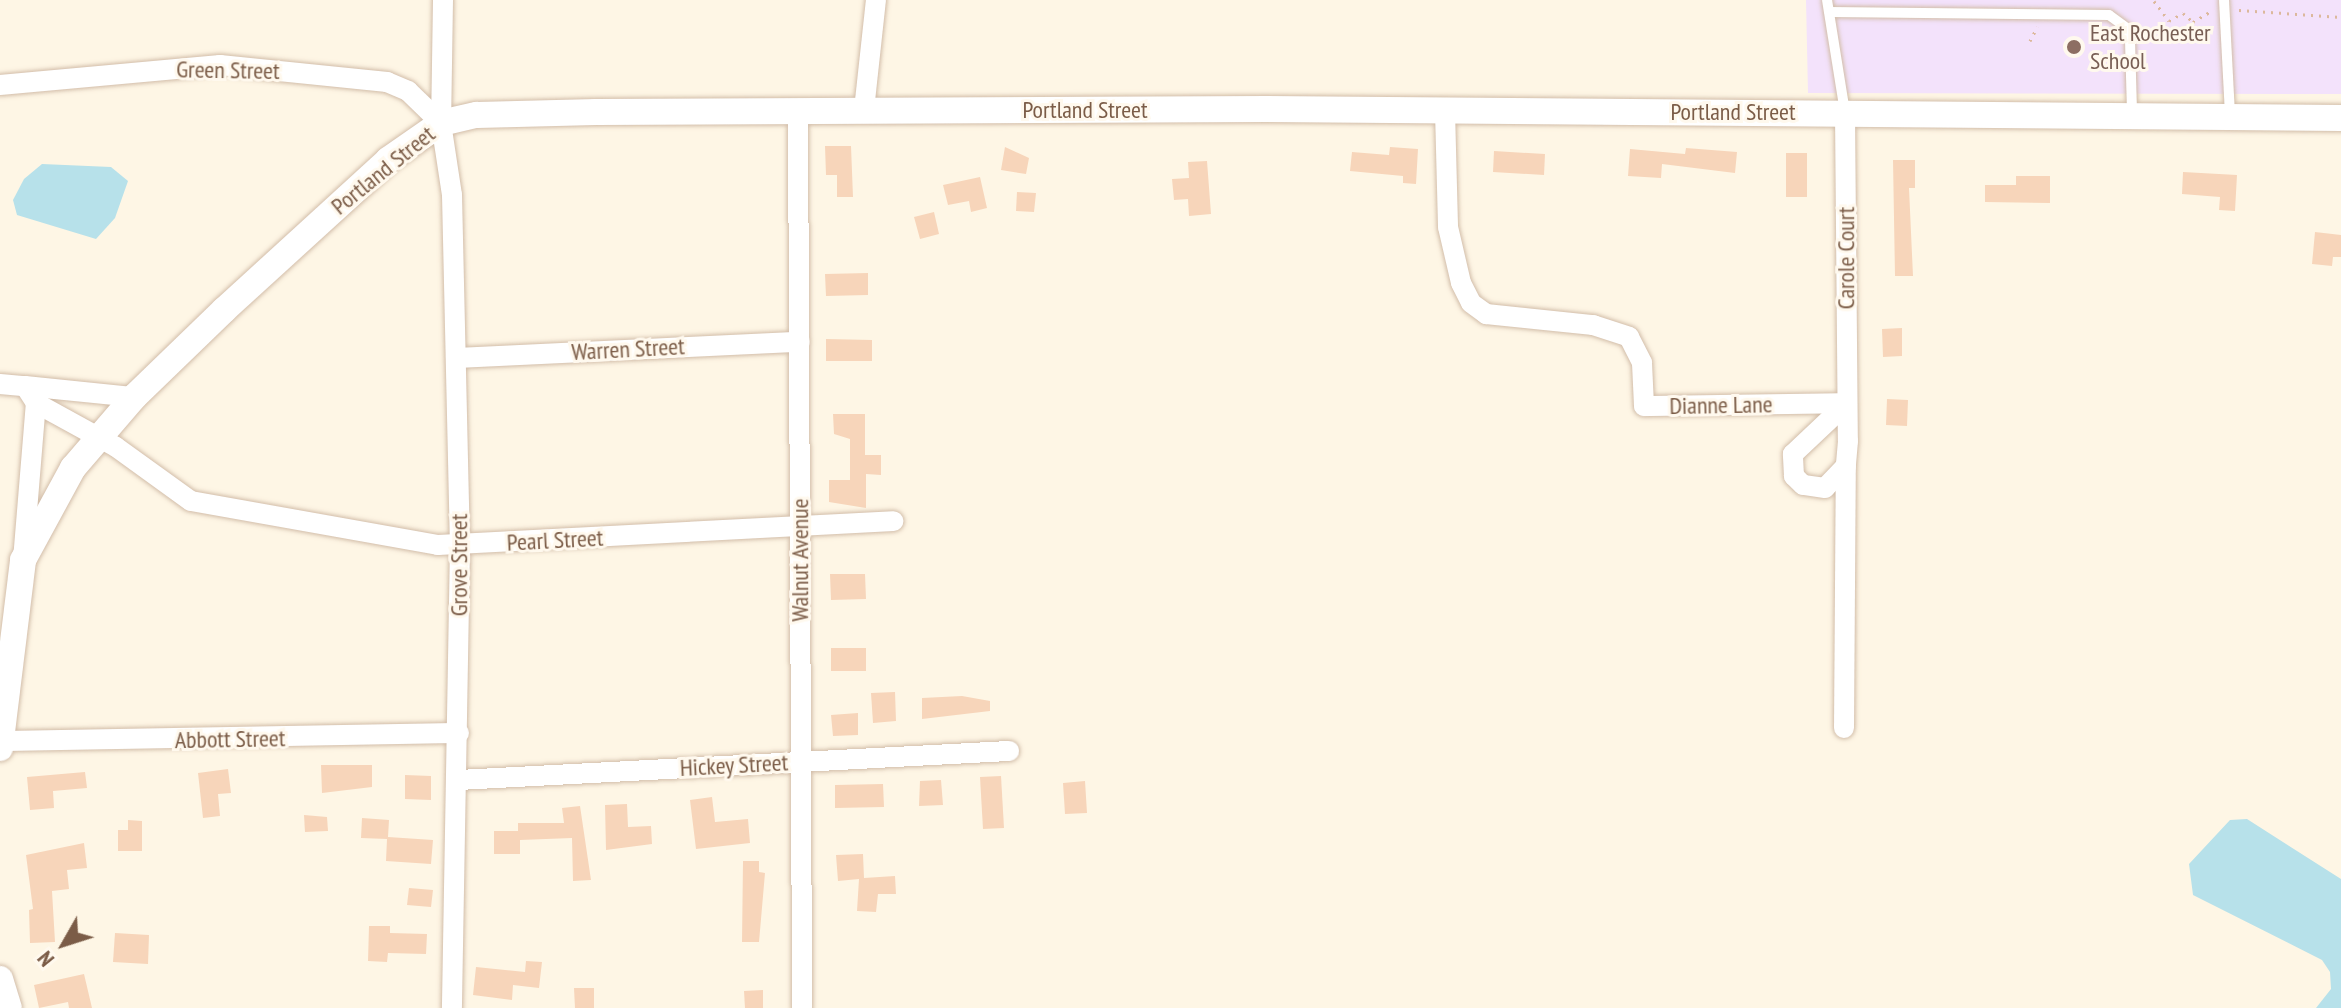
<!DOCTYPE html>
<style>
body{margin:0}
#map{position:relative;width:2341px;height:1008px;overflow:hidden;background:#fef6e5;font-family:"PT Sans Narrow",sans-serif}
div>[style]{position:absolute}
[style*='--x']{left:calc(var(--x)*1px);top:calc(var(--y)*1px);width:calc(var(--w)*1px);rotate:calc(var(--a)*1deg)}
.education>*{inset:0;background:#f3e2fb}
.water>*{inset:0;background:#b7e1ea}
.building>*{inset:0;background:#f7d5ba}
.path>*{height:3px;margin-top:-1.5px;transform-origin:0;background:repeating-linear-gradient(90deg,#dcb89c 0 2px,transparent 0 8px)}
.roads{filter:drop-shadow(0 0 2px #d2bda9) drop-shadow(0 0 2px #d2bda9)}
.service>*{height:10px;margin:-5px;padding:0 5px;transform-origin:5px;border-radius:5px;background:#fff}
.minor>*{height:20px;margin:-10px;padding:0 10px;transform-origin:10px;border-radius:10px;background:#fff}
.tertiary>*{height:26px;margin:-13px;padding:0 13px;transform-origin:13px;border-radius:13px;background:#fff}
.dots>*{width:22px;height:22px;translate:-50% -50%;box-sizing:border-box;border:4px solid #fff9ee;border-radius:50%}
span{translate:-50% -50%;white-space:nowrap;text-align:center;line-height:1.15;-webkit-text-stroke:6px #fff9ee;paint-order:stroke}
.education-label{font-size:24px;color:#785e54}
.left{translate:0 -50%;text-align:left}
.street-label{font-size:24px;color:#7b5c47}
.north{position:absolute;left:24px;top:904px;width:80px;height:80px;-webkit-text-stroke:6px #fff9ee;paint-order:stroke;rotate:231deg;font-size:22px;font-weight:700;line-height:32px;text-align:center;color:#7b5c47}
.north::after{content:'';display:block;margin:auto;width:28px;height:36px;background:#7b5c47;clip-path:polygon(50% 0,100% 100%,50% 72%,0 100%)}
</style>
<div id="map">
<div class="education">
<div style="clip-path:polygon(1806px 0,2341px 0,2341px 94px,1808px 93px)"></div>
</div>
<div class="water">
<div style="clip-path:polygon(42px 164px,111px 167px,128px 181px,115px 218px,96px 239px,17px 215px,13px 200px,24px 179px)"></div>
<div style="clip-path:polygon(2247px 819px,2341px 879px,2341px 1008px,2316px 1008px,2331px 989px,2330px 972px,2322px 960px,2193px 895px,2189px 864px,2230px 820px)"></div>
</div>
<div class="building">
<div style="clip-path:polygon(825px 146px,851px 146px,853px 197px,837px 197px,837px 175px,826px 175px)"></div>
<div style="clip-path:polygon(1005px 147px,1029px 158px,1026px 174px,1001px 170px)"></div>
<div style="clip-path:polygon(1390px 147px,1418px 149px,1416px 184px,1403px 183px,1403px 176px,1350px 171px,1352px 152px,1389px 155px)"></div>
<div style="clip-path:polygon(1686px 148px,1737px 152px,1735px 173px,1662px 164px,1661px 178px,1628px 176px,1630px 149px,1685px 154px)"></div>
<div style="clip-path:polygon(1494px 151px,1545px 154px,1544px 175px,1493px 172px)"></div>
<div style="clip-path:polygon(1786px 153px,1807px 153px,1807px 197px,1786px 197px)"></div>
<div style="clip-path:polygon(1893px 160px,1915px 160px,1915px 188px,1909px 188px,1913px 276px,1895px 276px)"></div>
<div style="clip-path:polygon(1207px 161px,1211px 214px,1189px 216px,1188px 199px,1174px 200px,1172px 179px,1189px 178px,1188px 162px)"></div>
<div style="clip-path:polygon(2183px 172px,2237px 175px,2235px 211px,2219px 210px,2220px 197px,2182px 194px)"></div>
<div style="clip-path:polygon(2016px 176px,2050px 176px,2050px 203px,1985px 202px,1985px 185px,2016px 185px)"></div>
<div style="clip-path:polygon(980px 177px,987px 208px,971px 212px,969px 201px,948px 205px,943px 185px)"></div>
<div style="clip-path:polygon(1017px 192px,1036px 193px,1034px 212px,1016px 211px)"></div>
<div style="clip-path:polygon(934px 212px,939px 234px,920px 239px,914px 217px)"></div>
<div style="clip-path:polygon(2315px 232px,2341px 235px,2341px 257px,2333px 257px,2332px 266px,2312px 264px)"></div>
<div style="clip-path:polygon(868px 273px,868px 295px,826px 296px,825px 274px)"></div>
<div style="clip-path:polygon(1902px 328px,1902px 356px,1883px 357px,1882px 329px)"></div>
<div style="clip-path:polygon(826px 339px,872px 340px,872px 361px,826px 361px)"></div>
<div style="clip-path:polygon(1887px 399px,1908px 400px,1907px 426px,1886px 425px)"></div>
<div style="clip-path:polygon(833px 414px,865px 414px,865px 455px,881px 455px,881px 475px,866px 474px,866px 508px,829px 502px,829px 480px,850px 480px,850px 439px,834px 434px)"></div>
<div style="clip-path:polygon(830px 574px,865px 574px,866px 599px,831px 600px)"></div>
<div style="clip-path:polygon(831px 648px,866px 648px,866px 671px,831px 671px)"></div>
<div style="clip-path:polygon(895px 692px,896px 721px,873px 723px,871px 693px)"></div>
<div style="clip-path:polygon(962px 696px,990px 701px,990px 711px,922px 719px,922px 698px)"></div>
<div style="clip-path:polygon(858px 713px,858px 735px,833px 736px,831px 715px)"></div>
<div style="clip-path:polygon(321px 765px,372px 765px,372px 787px,322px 793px)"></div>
<div style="clip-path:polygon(228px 769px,231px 793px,218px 794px,220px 816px,203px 818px,198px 773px)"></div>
<div style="clip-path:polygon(85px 772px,87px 788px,53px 791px,54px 808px,30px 810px,27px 777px)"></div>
<div style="clip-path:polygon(405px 775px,431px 776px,431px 800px,405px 799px)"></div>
<div style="clip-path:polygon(1001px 776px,1004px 828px,983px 829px,980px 777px)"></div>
<div style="clip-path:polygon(941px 780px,943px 805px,919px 806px,920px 781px)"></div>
<div style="clip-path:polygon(1085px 781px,1087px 813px,1065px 814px,1063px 783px)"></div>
<div style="clip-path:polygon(883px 784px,884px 807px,835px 808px,835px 785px)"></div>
<div style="clip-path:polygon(712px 797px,715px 822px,748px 819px,750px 843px,696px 849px,690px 800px)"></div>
<div style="clip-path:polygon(627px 804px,628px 827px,651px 826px,652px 844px,606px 850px,605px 805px)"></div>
<div style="clip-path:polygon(580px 806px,591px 880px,573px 881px,572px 838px,520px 840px,520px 854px,494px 854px,494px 831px,518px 831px,518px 823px,564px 823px,562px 808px)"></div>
<div style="clip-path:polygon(304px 815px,327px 817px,328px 831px,305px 832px)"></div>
<div style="clip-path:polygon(362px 818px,389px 820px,388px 837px,433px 840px,431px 864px,386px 861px,387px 839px,361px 838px)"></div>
<div style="clip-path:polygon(128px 820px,142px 821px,142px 851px,118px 851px,118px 830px,128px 830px)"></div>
<div style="clip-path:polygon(84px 843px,87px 868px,67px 870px,69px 889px,52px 891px,55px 942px,30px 943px,29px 910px,33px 909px,26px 855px)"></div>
<div style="clip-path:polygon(863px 854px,864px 878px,895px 876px,896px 894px,878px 894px,876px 912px,857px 911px,859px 879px,838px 881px,836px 855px)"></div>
<div style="clip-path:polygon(743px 861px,759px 861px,759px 872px,765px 873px,759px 942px,742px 942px)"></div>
<div style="clip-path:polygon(409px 888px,433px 890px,431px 907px,407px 905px)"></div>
<div style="clip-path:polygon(369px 926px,390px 926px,390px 933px,427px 934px,426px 954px,388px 953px,387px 962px,368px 961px)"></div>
<div style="clip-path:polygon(115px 933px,149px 935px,148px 964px,113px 962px)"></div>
<div style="clip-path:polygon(526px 961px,542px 962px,539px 988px,513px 985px,512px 1000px,473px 995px,476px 967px,525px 972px)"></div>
<div style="clip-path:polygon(84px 974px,92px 1008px,69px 1008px,68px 1002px,39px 1008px,34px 985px)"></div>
<div style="clip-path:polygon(574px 988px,594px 988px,594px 1008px,575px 1008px)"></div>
<div style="clip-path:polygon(763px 990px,763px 1008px,745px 1008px,744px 991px)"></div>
</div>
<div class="path">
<div style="--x:2154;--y:1;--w:25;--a:53"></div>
<div style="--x:2169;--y:21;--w:16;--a:-30"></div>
<div style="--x:2183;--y:13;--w:13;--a:42"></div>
<div style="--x:2193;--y:22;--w:23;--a:-31"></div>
<div style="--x:2239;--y:10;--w:102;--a:3.9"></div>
<div style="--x:2030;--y:41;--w:16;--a:-63"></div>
</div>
<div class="roads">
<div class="service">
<div style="--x:1827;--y:0;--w:113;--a:80.9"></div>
<div style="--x:2224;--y:0;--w:115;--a:87"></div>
<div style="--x:1830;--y:12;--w:279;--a:0.6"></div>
<div style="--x:2109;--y:15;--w:22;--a:36"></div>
<div style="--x:2127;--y:28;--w:12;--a:76"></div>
<div style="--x:2130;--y:40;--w:73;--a:88.4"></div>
</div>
<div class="minor">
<div style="--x:443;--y:0;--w:123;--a:90.9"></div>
<div style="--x:441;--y:123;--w:73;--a:81.3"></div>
<div style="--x:452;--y:195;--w:350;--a:88.7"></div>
<div style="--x:460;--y:545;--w:463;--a:91"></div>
<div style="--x:0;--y:85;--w:221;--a:-5.2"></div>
<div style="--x:220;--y:65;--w:168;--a:5.8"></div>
<div style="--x:387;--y:82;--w:23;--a:23"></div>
<div style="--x:408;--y:91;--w:46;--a:44.1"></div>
<div style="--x:864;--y:110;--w:111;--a:-83.8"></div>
<div style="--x:798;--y:111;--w:897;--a:89.74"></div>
<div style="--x:1445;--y:111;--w:116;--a:88.5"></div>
<div style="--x:1448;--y:227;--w:57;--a:76.9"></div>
<div style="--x:1461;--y:283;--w:22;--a:63"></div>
<div style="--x:1471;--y:303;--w:19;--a:36"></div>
<div style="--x:1486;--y:314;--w:108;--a:5.9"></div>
<div style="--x:1593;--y:325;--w:38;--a:18"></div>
<div style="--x:1629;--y:337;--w:29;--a:63"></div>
<div style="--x:1642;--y:363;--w:43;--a:87.3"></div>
<div style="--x:1644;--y:406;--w:203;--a:-0.8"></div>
<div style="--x:1845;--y:113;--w:328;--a:89.5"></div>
<div style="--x:1848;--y:441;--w:25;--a:95"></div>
<div style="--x:1846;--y:466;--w:30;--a:134"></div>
<div style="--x:1825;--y:488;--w:22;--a:-172"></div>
<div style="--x:1803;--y:485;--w:13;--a:-135"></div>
<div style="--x:1794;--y:476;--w:22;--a:-93"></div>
<div style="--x:1793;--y:454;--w:74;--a:-43.4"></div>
<div style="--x:456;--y:358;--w:344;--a:-2.7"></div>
<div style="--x:0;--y:384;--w:25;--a:5"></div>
<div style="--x:25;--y:386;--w:20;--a:57"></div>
<div style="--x:36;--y:403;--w:91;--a:28.8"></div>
<div style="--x:116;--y:447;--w:92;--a:35.8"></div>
<div style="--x:191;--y:501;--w:251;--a:10.1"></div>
<div style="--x:438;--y:545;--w:456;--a:-3"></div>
<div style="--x:25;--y:386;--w:110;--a:5.8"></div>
<div style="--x:23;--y:560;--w:158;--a:-85.3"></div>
<div style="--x:1844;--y:728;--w:262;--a:-89.6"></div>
<div style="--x:1;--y:741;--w:458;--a:-1"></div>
<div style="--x:459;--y:780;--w:551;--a:-3.02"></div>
</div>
<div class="tertiary">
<div style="--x:0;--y:748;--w:189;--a:-83"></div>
<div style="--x:23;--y:560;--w:105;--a:-61.5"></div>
<div style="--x:73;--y:468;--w:94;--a:-49.3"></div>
<div style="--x:134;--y:397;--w:125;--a:-44"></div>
<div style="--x:224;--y:310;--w:222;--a:-42.4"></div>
<div style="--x:388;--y:160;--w:65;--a:-34.9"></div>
<div style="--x:441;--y:123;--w:37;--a:-13"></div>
<div style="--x:477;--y:115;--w:119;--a:-1.4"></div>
<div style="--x:596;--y:112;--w:671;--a:-0.26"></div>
<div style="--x:1267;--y:109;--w:1074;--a:0.48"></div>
<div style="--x:0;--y:979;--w:30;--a:73"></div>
</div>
</div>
<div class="dots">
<div style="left:2074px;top:47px;background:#8d6e63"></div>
</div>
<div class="education-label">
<span class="left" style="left:2090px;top:47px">East Rochester<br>School</span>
</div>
<div class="street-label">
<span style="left:228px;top:70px;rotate:1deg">Green Street</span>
<span style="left:1085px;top:110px">Portland Street</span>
<span style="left:1733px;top:112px">Portland Street</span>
<span style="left:383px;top:170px;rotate:-39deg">Portland Street</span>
<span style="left:1846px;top:258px;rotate:-90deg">Carole Court</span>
<span style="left:628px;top:349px;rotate:-3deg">Warren Street</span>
<span style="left:1721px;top:405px;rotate:-1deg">Dianne Lane</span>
<span style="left:555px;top:540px;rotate:-3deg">Pearl Street</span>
<span style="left:800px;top:560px;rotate:-90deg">Walnut Avenue</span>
<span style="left:459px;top:565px;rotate:-90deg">Grove Street</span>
<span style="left:230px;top:739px;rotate:-1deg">Abbott Street</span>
<span style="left:734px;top:765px;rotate:-3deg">Hickey Street</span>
</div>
<div class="north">N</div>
</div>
